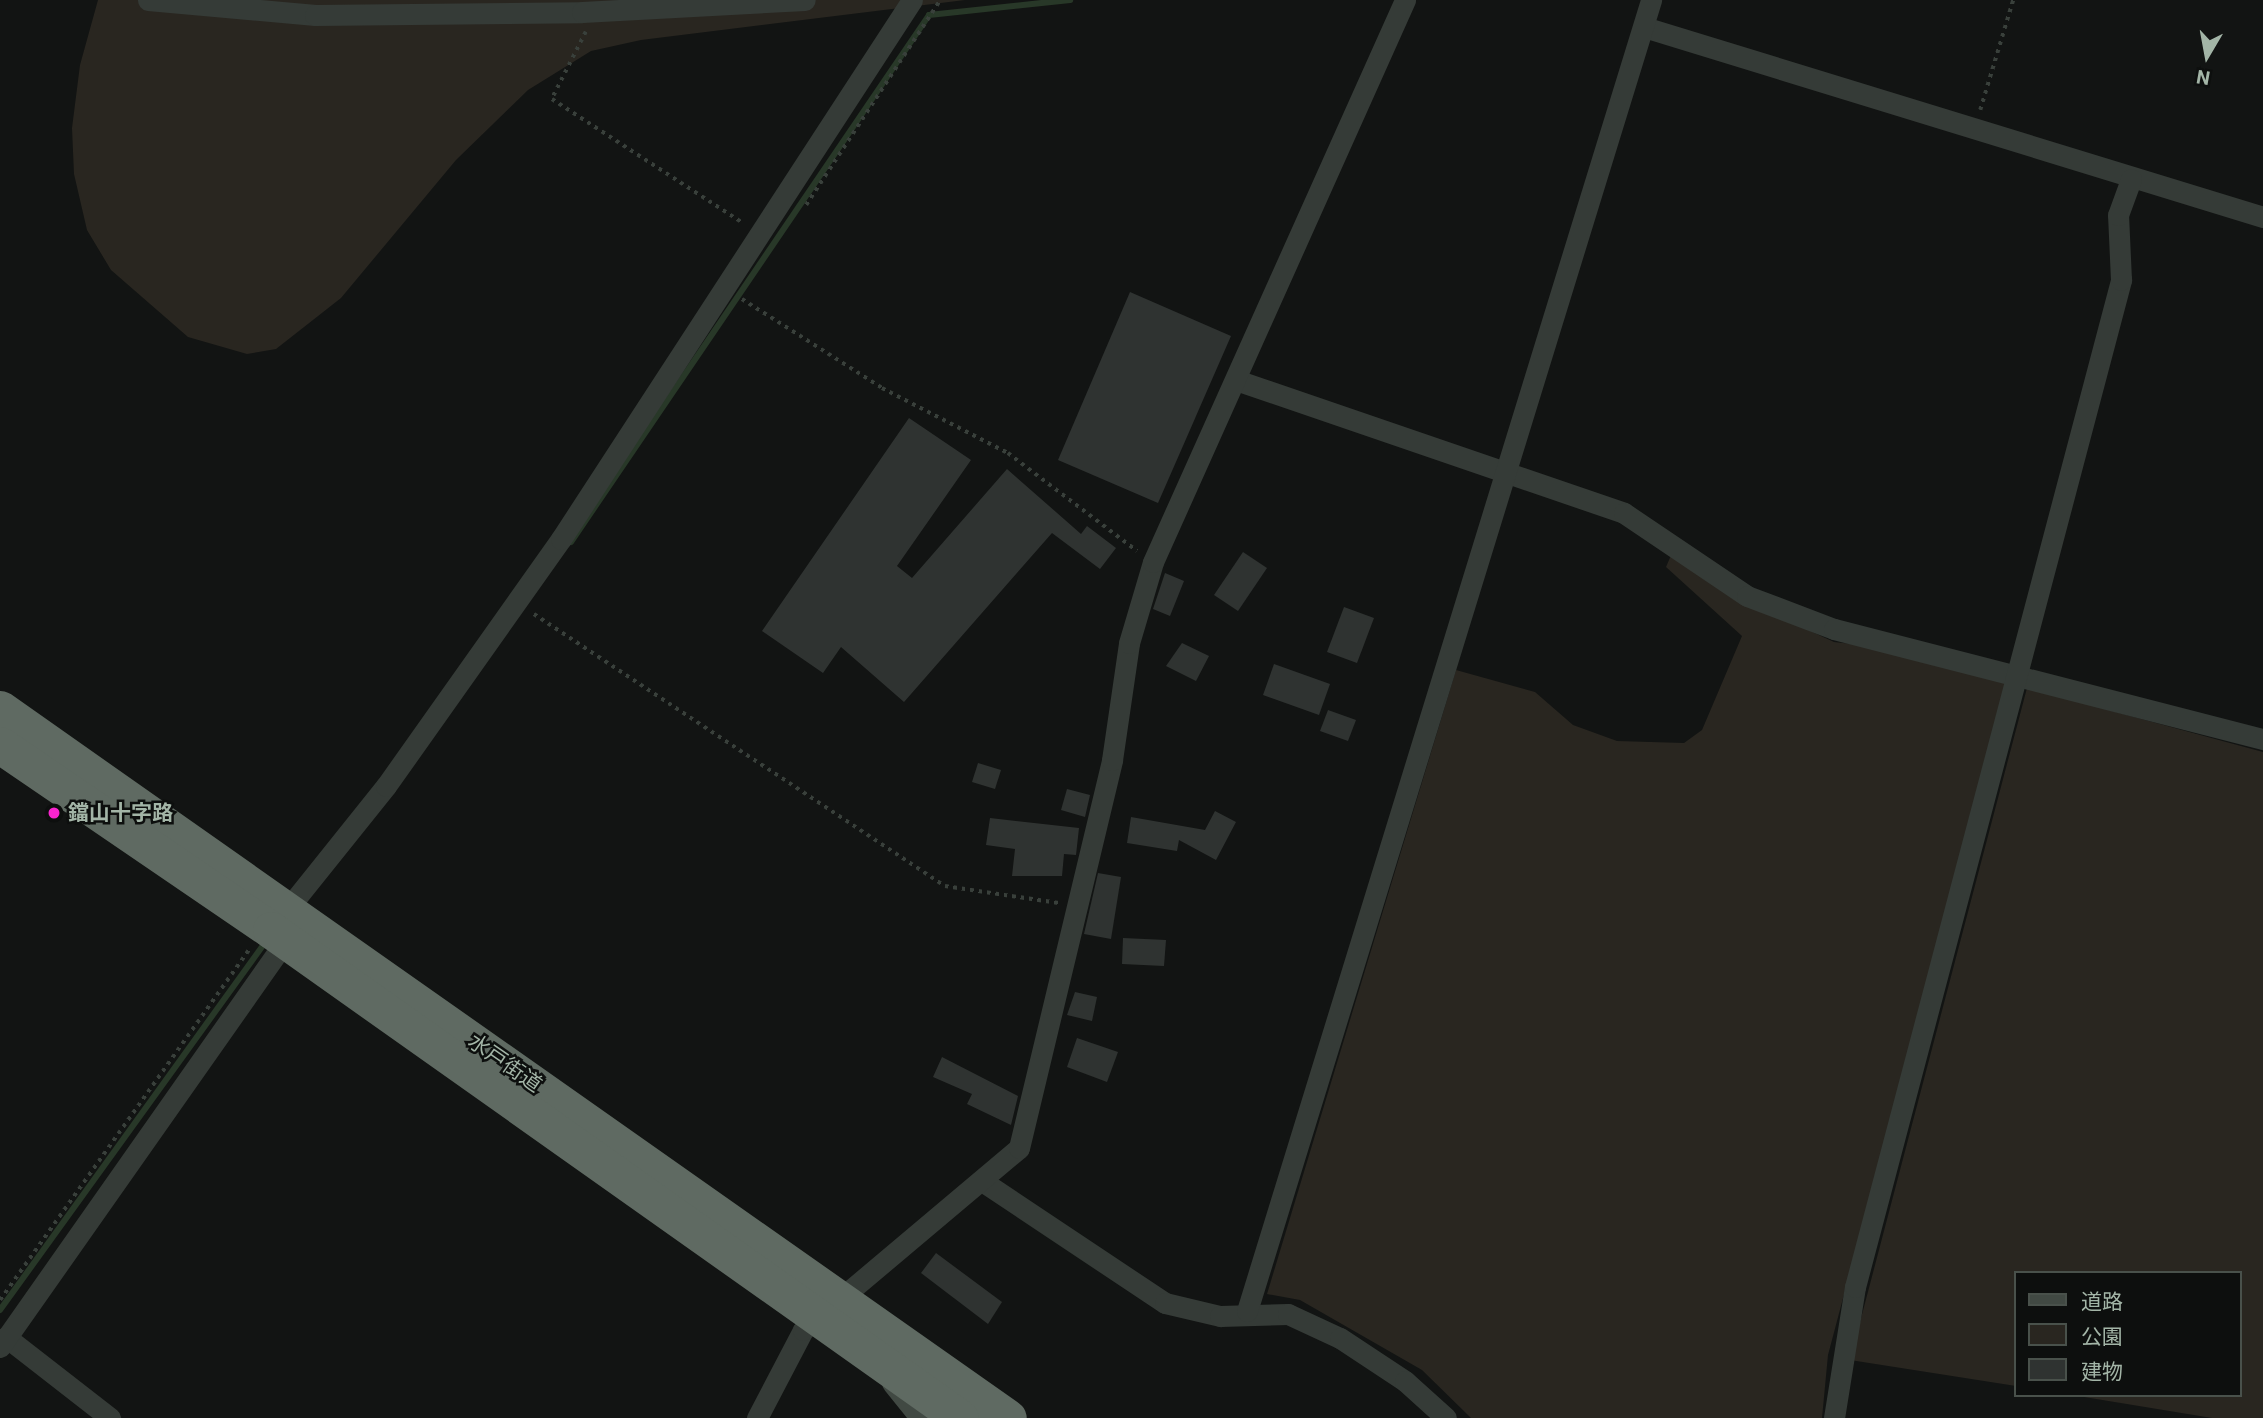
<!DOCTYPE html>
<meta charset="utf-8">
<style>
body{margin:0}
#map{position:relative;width:2263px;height:1418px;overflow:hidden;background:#121413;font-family:Roboto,"Noto Sans JP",sans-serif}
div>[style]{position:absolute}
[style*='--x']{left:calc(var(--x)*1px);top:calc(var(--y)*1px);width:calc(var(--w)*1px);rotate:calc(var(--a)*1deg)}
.green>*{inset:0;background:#292620}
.stream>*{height:6px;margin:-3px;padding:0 3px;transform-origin:3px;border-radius:3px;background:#283828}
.building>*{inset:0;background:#2f3331}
.path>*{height:3.5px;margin-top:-1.75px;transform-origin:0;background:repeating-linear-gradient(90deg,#39403b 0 3.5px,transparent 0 8.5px)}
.street>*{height:21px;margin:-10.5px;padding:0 10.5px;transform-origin:10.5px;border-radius:10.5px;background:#353b37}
.secondary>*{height:28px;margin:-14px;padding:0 14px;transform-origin:14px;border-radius:14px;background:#414943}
.highway>*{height:37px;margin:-18.5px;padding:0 18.5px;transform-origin:18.5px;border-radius:18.5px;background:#5f6a62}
.dots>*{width:19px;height:19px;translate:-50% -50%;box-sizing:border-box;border:4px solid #0d0f0e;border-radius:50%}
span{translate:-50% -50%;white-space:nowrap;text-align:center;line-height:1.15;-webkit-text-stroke:5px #0d0f0e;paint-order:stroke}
.poi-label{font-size:21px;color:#a3b5a7;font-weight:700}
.left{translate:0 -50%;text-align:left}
.street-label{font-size:21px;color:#a3b5a7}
.legend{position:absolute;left:2014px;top:1271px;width:228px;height:126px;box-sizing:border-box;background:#0d0f0e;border:2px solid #49514b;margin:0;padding:9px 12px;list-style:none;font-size:21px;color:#a3b5a7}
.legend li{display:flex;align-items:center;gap:14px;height:35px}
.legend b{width:35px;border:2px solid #49514b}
.north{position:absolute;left:2172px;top:21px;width:70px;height:70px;-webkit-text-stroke:5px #0d0f0e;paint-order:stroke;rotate:190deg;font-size:19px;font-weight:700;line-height:28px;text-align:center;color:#a3b5a7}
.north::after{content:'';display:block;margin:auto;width:24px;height:32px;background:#a3b5a7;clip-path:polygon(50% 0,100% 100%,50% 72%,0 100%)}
</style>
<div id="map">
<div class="green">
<div style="clip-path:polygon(98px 0,965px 0,641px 40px,591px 51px,528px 90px,456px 160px,341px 298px,276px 349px,247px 354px,188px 337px,111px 270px,87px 230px,74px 174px,72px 128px,80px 65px)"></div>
<div style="clip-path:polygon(1672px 553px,1739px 598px,1834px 642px,1880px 647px,2006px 682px,1828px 1355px,1822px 1418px,1471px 1418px,1422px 1370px,1300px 1300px,1267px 1294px,1456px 670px,1535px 692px,1573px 725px,1617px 741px,1684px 743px,1702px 730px,1742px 636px,1666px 567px)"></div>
<div style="clip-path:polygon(2027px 688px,2263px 752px,2263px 1418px,2212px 1418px,2072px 1395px,2240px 1395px,2240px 1273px,2016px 1273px,2016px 1386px,1850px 1360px)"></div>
</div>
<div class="stream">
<div style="--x:571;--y:542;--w:637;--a:-55.81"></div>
<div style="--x:929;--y:15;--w:142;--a:-6.1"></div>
<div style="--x:0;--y:1310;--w:456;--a:-54.2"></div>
</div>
<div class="building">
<div style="clip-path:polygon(1130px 292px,1231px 336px,1158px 503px,1058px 460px)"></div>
<div style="clip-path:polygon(909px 418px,971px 460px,897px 566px,912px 578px,1007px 469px,1081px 534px,1087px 526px,1116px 548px,1100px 569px,1052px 533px,904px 702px,841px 647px,823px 673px,762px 631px)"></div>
<div style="clip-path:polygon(1243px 552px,1267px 568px,1238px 611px,1214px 595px)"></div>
<div style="clip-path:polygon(1165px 573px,1184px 581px,1170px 616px,1153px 609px)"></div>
<div style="clip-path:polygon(1344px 607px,1374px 618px,1357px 663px,1327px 652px)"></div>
<div style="clip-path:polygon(1182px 643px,1209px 656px,1196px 681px,1166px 666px)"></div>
<div style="clip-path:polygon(1274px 664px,1330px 684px,1319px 715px,1263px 695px)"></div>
<div style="clip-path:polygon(1328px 710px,1356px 720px,1348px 741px,1320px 731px)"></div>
<div style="clip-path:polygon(978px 763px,1001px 770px,995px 789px,972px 782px)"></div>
<div style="clip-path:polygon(1067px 789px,1090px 795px,1085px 817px,1061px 810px)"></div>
<div style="clip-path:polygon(1215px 811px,1236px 822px,1216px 860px,1179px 840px,1177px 851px,1127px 843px,1131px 817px,1205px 830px)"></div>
<div style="clip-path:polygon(990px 818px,1079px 828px,1076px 855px,1064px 854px,1062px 876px,1012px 876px,1015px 849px,986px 845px)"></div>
<div style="clip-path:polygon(1098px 873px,1121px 877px,1111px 939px,1084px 934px)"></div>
<div style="clip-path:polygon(1123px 938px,1166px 940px,1164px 966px,1122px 964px)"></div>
<div style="clip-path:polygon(1075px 992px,1097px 997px,1092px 1021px,1067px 1015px)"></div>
<div style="clip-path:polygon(1077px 1038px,1118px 1052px,1107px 1082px,1067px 1067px)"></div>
<div style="clip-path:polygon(942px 1057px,1018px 1096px,1011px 1125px,967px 1104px,972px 1094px,933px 1077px)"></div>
<div style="clip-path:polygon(936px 1253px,1002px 1302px,988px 1324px,921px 1273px)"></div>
</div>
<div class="path">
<div style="--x:586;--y:32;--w:75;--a:116.9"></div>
<div style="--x:552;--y:99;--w:228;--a:33"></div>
<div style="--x:1980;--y:110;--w:115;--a:-73.3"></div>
<div style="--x:806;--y:205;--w:245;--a:-56.8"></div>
<div style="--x:742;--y:299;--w:166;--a:32.4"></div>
<div style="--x:882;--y:388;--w:142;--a:27.3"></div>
<div style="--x:1008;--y:453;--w:162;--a:37.2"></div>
<div style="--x:534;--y:614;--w:493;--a:33.5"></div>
<div style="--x:945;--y:886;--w:115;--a:8.5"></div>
<div style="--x:0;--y:1300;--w:432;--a:-54.6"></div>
</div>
<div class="street">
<div style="--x:148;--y:0;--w:168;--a:5.1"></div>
<div style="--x:315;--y:15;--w:267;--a:-0.6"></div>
<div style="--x:582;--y:12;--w:223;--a:-3.1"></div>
<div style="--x:1644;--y:27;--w:648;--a:17.06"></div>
<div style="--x:1236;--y:380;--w:410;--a:18.9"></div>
<div style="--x:1624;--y:513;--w:148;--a:34"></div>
<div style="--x:1747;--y:596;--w:93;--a:20.8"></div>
<div style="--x:1834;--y:629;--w:443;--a:14.4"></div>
<div style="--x:281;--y:917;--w:168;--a:-51.3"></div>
<div style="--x:386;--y:786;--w:303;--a:-54.7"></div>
<div style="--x:561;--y:539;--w:643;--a:-56.93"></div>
<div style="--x:982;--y:1181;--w:220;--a:33.7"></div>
<div style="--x:1165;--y:1303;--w:57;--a:13.3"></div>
<div style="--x:1220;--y:1316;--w:68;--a:-1.7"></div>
<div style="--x:1288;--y:1314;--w:57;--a:24.8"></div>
<div style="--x:1340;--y:1338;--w:78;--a:33.5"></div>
<div style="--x:1405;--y:1381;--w:55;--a:42.1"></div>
<div style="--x:1247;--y:1311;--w:1372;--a:-72.87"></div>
<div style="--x:6;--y:1337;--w:132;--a:37.9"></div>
<div style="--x:0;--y:1347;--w:496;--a:-54.9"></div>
<div style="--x:757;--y:1418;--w:99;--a:-62.4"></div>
<div style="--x:803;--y:1330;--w:282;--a:-40.1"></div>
<div style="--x:1019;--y:1148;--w:399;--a:-76.5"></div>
<div style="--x:1112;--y:760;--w:118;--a:-81.7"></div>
<div style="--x:1129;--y:643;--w:84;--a:-73.5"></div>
<div style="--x:1153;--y:562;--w:616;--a:-65.85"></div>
<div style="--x:1834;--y:1418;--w:133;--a:-80.9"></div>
<div style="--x:1855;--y:1287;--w:1042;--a:-75.2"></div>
<div style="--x:2121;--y:280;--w:65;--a:-92.6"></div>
<div style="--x:2118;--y:215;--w:38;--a:-70"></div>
</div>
<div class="secondary">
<div style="--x:896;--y:1382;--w:46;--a:51.1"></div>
</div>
<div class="highway">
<div style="--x:0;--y:709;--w:1232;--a:35.12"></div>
<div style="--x:0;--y:745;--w:328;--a:34.3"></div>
<div style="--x:271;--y:930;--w:844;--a:35.31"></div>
</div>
<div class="dots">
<div style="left:54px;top:813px;background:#fa24cf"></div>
</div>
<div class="poi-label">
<span class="left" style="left:68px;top:813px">鐺山十字路</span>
</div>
<div class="street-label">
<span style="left:505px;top:1063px;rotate:35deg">水戸街道</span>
</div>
<ul class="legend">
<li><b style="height:9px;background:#414943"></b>道路</li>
<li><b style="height:19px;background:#292620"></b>公園</li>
<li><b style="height:19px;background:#2f3331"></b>建物</li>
</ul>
<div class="north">N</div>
</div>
